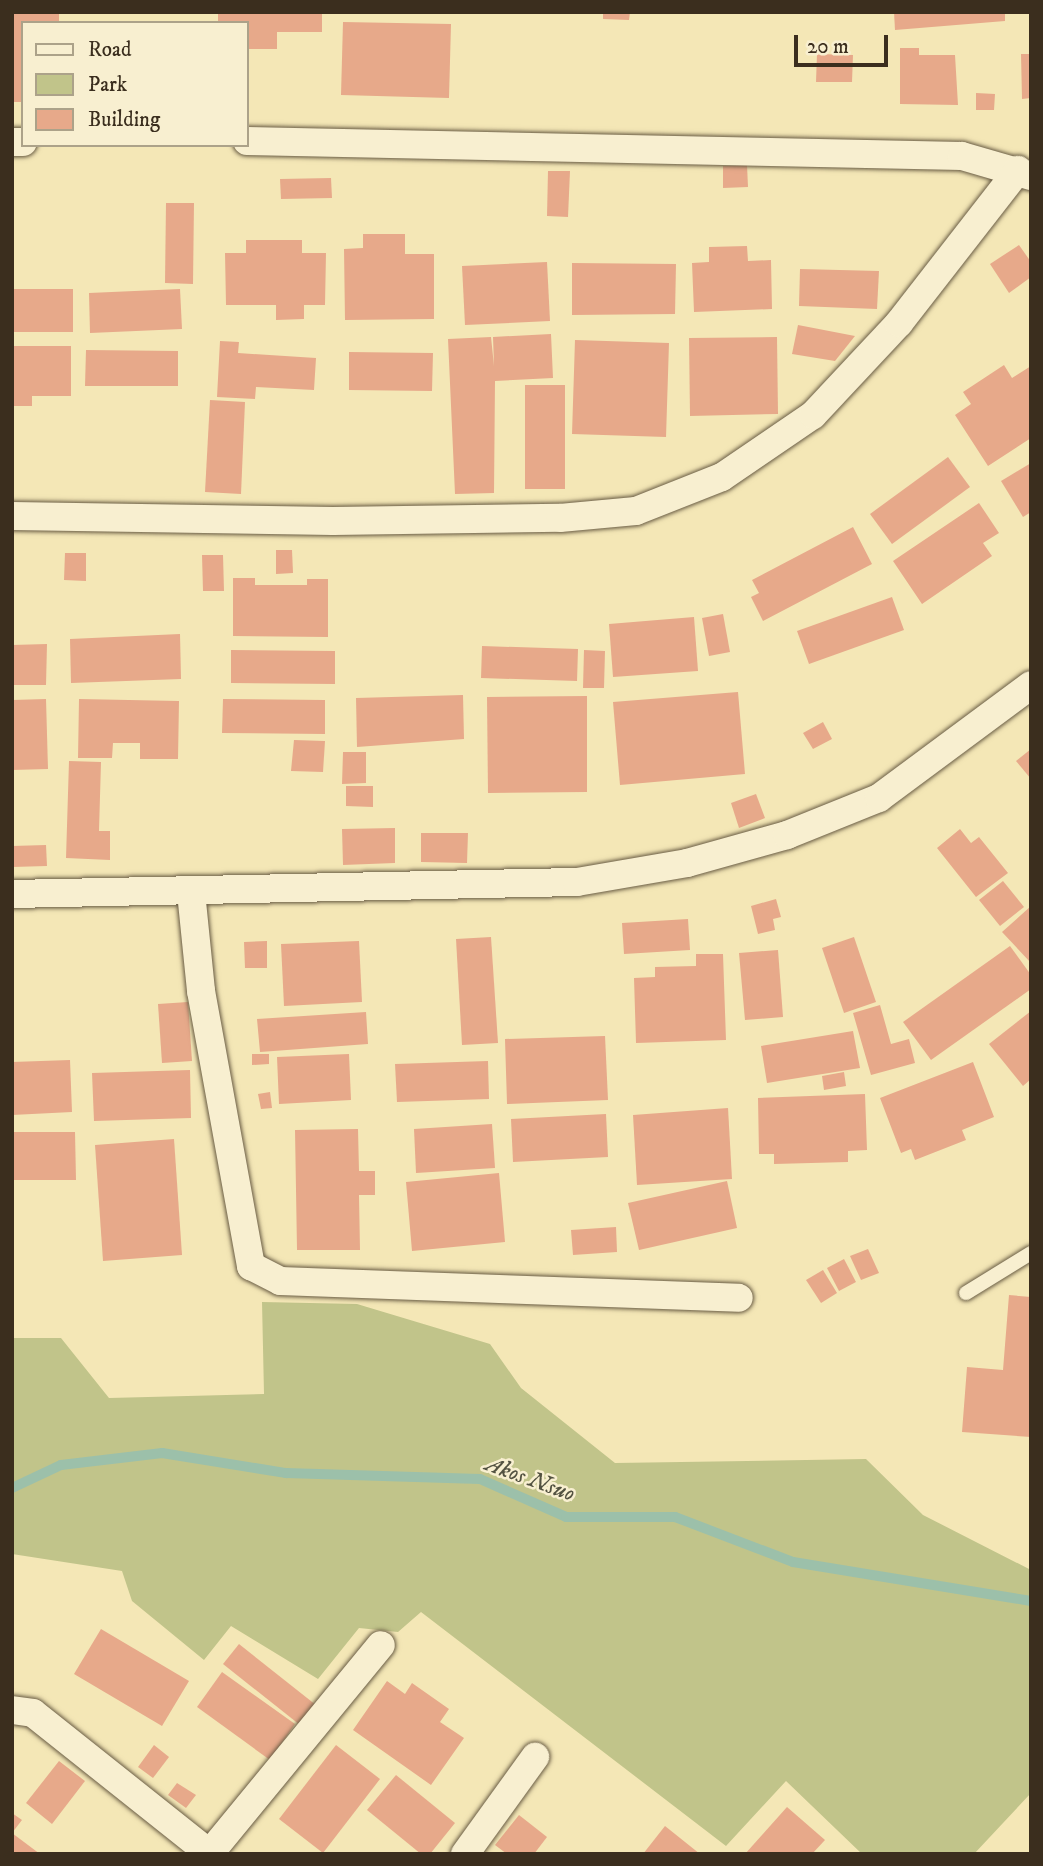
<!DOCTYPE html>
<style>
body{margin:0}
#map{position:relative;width:1043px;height:1866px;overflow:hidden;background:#f4e7b6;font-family:"IM FELL DW Pica",serif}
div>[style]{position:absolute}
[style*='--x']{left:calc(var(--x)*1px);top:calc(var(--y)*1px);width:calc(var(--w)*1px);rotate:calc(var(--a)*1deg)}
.green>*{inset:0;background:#c1c48a}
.stream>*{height:10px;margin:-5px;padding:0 5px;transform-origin:5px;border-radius:5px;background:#9cc0aa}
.building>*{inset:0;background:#e7a98a}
.roads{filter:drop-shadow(0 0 2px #695c44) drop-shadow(0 0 2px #695c44)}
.lane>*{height:14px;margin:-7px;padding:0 7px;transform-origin:7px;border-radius:7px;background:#f8efd0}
.street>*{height:28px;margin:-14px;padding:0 14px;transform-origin:14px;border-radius:14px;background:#f8efd0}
span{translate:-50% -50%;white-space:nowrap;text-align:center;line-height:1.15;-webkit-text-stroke:5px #f8efd0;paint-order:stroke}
.water-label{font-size:23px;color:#535241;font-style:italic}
.frame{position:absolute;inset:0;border:14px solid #3b2e1e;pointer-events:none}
.legend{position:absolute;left:21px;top:21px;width:228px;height:126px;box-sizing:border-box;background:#f8efd0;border:2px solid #aca289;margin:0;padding:9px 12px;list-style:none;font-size:21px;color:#3b2e1e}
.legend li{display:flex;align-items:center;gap:14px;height:35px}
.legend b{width:35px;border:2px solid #aca289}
.scale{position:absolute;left:794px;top:35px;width:94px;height:32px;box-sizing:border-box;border:4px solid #3b2e1e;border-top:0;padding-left:9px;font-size:21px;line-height:24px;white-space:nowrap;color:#3b2e1e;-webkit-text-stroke:5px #f8efd0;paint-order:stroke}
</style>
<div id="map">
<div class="green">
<div style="clip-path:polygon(262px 1302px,357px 1304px,490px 1344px,521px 1388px,615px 1463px,866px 1459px,923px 1515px,1031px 1570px,1031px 1793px,974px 1854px,862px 1854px,786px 1781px,726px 1846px,421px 1612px,398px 1632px,359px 1628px,318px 1679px,231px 1626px,204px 1660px,132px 1601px,122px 1571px,12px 1554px,12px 1338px,61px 1338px,109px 1398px,264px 1394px)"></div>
</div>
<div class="stream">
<div style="--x:12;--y:1488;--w:54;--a:-25.1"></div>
<div style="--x:61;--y:1465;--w:102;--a:-6.8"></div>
<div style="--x:162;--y:1453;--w:126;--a:9.2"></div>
<div style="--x:286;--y:1473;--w:194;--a:1.8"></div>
<div style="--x:480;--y:1479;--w:94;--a:23.8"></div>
<div style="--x:566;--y:1517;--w:109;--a:0"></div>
<div style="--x:675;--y:1517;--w:126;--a:20.9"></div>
<div style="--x:793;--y:1562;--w:241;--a:9.3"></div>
</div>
<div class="building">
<div style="clip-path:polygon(12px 12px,59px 12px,59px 23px,23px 23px,23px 102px,12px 102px)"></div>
<div style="clip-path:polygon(218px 12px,322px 12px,322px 32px,277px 32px,277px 49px,247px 49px,247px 23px,218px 23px)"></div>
<div style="clip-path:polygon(603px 12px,630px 12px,629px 20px,603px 19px)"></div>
<div style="clip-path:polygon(894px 12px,1005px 12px,1005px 21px,895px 30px)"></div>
<div style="clip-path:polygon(343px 22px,451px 24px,449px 98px,341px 95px)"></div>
<div style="clip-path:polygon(900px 48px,919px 48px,919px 55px,955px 55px,958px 105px,900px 104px)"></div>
<div style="clip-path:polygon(817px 54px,853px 55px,852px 82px,816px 82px)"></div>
<div style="clip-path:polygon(1021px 54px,1031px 54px,1031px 98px,1022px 99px)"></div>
<div style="clip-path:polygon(976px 93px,995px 94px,994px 110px,976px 110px)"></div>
<div style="clip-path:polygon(747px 165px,748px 187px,723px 188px,723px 166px)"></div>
<div style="clip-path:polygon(548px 171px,570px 171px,568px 217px,547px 216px)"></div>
<div style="clip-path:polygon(331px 178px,332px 198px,281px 199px,280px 179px)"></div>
<div style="clip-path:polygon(166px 203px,194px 203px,193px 284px,165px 283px)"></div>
<div style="clip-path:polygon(363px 234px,405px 234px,405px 254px,434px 254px,434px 319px,345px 320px,344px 249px,363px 248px)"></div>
<div style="clip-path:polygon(246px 240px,302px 240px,302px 253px,326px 253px,325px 305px,304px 305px,304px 319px,276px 320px,276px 305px,226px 305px,225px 253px,246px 253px)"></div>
<div style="clip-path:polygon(1019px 245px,1031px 262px,1031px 277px,1009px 293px,990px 264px)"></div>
<div style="clip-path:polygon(747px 246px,748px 261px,771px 260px,772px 309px,694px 312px,692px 263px,709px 262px,709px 247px)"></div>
<div style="clip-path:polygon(547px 262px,550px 321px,465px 325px,462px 266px)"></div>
<div style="clip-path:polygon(572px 263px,676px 264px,675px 314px,572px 315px)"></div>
<div style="clip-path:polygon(800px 269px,879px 271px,877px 309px,799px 306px)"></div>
<div style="clip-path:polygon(12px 289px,73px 289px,73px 332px,12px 332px)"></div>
<div style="clip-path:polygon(180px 289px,182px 329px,90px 333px,89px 293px)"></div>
<div style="clip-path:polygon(798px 325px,855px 336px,835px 361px,792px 354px)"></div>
<div style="clip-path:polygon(551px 334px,553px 378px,495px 381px,494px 493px,455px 494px,448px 339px,491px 337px,494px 366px,493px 337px)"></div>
<div style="clip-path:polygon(777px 337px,778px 414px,690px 416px,689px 338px)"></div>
<div style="clip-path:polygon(575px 340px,669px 343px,666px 437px,572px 434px)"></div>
<div style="clip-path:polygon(220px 341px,239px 342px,238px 353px,316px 358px,314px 390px,256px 387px,255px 399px,217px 397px)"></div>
<div style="clip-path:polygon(12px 346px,71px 346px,71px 396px,32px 396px,32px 406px,12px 406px)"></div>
<div style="clip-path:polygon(86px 350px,178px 351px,178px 386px,85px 386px)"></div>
<div style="clip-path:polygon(349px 352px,433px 353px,432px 391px,349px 390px)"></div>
<div style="clip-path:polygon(1004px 365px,1012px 378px,1031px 366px,1031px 438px,988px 466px,955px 415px,971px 404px,963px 392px)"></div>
<div style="clip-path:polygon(525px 385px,565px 385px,565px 489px,525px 489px)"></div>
<div style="clip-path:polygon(210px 400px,245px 402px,241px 494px,205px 492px)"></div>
<div style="clip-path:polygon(948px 457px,970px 487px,892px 544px,870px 514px)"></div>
<div style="clip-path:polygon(1031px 463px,1031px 512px,1023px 517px,1001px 481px)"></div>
<div style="clip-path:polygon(979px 503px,999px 533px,983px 543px,992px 556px,922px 604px,893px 561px)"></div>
<div style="clip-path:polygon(853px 527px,872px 564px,763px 621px,751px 597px,759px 593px,752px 580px)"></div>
<div style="clip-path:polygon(276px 550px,292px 550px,293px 573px,276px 574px)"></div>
<div style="clip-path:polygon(65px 553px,86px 553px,86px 581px,64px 580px)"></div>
<div style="clip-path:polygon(202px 555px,223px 555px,224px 591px,203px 591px)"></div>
<div style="clip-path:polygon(233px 578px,255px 578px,255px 585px,307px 585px,307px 579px,328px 579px,328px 637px,233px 636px)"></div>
<div style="clip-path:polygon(892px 597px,904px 630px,809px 664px,797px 631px)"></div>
<div style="clip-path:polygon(723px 614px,730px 652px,709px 656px,702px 618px)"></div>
<div style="clip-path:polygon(694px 617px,698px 671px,613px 677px,609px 624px)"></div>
<div style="clip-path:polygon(180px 634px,181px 679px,71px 683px,70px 639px)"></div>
<div style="clip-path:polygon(47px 644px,46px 685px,12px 685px,12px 645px)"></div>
<div style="clip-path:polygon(482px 646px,578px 649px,577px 681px,481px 678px)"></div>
<div style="clip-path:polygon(231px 650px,335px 651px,335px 684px,231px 683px)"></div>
<div style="clip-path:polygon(584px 650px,605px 651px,604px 688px,583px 688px)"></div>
<div style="clip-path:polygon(738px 692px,745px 774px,620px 785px,613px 702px)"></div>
<div style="clip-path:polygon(463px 695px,464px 739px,357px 747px,356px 698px)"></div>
<div style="clip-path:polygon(587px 696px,587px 792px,488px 793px,487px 697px)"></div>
<div style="clip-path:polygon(46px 699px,48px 769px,12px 770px,12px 700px)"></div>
<div style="clip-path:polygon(79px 699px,179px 701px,178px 759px,140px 759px,140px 743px,113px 743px,112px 758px,78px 758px)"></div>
<div style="clip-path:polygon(223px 699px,325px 700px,325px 734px,222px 733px)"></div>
<div style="clip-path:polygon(823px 722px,832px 739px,813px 749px,803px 733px)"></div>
<div style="clip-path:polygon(294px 740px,325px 741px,323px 772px,291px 771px)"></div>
<div style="clip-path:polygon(1031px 749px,1031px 779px,1016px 761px)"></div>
<div style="clip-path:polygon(343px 752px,366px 752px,366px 783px,342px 784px)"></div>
<div style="clip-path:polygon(69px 761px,101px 762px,99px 831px,110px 831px,110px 860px,66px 858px)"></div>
<div style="clip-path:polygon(346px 786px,373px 786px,373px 807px,346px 806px)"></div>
<div style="clip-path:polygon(756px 794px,765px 818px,739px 828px,731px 803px)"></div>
<div style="clip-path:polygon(395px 828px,395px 863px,343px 865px,342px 829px)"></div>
<div style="clip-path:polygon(960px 829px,971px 843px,979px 837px,1008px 873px,976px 897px,937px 848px)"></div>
<div style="clip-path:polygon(421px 833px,468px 833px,467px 863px,421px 862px)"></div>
<div style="clip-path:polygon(46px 845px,47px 866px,12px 867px,12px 846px)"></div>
<div style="clip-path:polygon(1003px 881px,1024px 907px,1000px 926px,979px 900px)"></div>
<div style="clip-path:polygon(776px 899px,781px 917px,773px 919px,775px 930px,758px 934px,751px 906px)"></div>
<div style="clip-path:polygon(1031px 906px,1031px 963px,1002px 932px)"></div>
<div style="clip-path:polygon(688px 919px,690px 950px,624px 954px,622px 923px)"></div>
<div style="clip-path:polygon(491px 937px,498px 1043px,462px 1045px,456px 939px)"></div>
<div style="clip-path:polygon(854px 937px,876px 1002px,844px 1013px,822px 948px)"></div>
<div style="clip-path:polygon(267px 941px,267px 968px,245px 968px,244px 942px)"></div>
<div style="clip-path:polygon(359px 941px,362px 1002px,284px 1006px,281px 944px)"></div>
<div style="clip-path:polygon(1010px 946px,1031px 975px,1031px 989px,931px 1060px,903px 1022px)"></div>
<div style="clip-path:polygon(778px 950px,783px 1017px,745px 1020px,739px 953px)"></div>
<div style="clip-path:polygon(696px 954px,723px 954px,726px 1040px,636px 1043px,634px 978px,655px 977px,655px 967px,696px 966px)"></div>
<div style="clip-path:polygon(188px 1002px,192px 1061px,162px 1063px,158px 1004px)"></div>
<div style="clip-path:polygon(880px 1005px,891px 1044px,909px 1039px,915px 1063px,871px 1075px,853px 1013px)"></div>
<div style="clip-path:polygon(1031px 1011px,1031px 1079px,1023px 1086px,989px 1044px)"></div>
<div style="clip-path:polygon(366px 1012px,368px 1044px,260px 1052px,257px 1019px)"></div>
<div style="clip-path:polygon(853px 1031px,860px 1068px,767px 1083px,761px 1046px)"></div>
<div style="clip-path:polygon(605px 1036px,608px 1100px,507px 1104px,505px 1039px)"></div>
<div style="clip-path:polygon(252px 1054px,269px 1054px,269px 1064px,252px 1065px)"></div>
<div style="clip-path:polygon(349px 1054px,351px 1100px,279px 1104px,277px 1057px)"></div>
<div style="clip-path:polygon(70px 1060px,72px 1112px,12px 1115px,12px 1062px)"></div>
<div style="clip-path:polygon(488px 1061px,489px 1099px,397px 1102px,395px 1064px)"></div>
<div style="clip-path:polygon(973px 1062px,994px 1117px,962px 1130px,966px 1140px,915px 1160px,911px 1149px,901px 1153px,880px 1098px)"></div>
<div style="clip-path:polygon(190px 1070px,191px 1118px,94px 1121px,92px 1073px)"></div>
<div style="clip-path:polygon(844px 1072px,846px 1086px,824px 1090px,822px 1076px)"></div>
<div style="clip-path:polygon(270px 1092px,272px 1108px,261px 1109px,258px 1094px)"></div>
<div style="clip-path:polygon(865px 1094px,867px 1150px,848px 1151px,848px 1162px,774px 1164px,774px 1154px,759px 1154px,758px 1098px)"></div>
<div style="clip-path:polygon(728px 1108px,732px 1179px,637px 1185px,633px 1115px)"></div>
<div style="clip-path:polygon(606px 1114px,608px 1157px,513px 1162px,511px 1119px)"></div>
<div style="clip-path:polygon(492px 1124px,495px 1168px,416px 1173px,414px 1129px)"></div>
<div style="clip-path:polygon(358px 1129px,359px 1171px,375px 1171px,375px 1195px,359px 1195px,360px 1250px,297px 1250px,295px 1130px)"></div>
<div style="clip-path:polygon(12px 1132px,75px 1132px,76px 1180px,12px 1180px)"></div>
<div style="clip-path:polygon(174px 1139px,182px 1255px,103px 1261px,95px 1145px)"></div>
<div style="clip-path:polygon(499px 1173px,505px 1242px,412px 1251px,406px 1182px)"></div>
<div style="clip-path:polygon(727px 1181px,737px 1228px,639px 1250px,628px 1203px)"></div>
<div style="clip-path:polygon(616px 1227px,617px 1252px,573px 1255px,571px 1230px)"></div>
<div style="clip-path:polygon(868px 1249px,879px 1273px,861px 1280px,850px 1256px)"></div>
<div style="clip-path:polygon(844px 1259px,856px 1282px,839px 1291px,827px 1268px)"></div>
<div style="clip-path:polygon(823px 1270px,837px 1293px,821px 1303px,806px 1280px)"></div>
<div style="clip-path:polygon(1009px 1295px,1031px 1297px,1031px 1437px,962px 1432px,967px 1367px,1003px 1370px)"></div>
<div style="clip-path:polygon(101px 1629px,189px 1681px,162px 1726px,74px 1674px)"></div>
<div style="clip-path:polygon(239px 1644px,321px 1709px,305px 1729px,223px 1664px)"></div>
<div style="clip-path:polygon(222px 1672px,295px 1724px,270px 1760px,197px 1707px)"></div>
<div style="clip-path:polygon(387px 1681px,405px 1694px,412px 1683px,449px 1709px,440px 1722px,464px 1738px,431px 1785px,353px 1730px)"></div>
<div style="clip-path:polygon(154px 1745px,169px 1757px,153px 1778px,138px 1767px)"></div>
<div style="clip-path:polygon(336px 1745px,380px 1779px,323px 1853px,279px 1819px)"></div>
<div style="clip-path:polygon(59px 1761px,85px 1781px,52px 1824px,26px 1803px)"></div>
<div style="clip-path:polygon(396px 1775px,455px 1823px,430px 1854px,421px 1854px,367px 1810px)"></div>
<div style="clip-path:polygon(177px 1783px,196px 1795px,186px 1808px,168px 1795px)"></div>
<div style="clip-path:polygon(787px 1807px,825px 1840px,812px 1854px,745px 1854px)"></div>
<div style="clip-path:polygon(12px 1813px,22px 1820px,12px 1833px,40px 1854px,12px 1854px)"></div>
<div style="clip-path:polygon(519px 1815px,547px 1837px,534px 1854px,507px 1854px,495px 1845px)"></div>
<div style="clip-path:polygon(665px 1826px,700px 1854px,643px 1854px)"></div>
</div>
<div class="roads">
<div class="lane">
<div style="--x:966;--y:1293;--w:76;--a:-31.6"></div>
</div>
<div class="street">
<div style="--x:247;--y:141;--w:715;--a:1.2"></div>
<div style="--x:962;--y:156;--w:72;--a:16.2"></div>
<div style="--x:12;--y:142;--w:11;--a:0"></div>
<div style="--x:12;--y:516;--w:321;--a:0.9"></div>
<div style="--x:333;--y:521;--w:227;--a:-0.8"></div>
<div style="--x:560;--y:518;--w:76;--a:-5.3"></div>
<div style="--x:636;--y:511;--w:92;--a:-21.6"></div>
<div style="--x:722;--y:477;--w:110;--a:-34.3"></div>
<div style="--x:813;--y:415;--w:126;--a:-46.9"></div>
<div style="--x:899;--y:323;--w:194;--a:-52.1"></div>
<div style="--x:191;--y:892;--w:100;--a:84.2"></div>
<div style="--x:201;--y:991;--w:280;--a:79.7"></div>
<div style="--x:251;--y:1266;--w:33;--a:27"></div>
<div style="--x:280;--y:1281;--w:459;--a:2.1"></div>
<div style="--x:12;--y:894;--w:565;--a:-1.22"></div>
<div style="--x:577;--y:882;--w:112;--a:-9.8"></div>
<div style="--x:687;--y:863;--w:104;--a:-15.6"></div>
<div style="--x:787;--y:835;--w:99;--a:-21.9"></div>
<div style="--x:879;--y:798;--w:189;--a:-36.6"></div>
<div style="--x:12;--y:1710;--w:21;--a:8"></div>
<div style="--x:33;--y:1713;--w:226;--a:38.5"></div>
<div style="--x:210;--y:1853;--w:269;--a:-50.6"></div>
<div style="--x:465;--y:1854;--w:120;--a:-54.2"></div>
</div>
</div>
<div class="water-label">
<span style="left:530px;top:1480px;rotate:20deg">Akos Nsuo</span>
</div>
<div class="frame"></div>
<ul class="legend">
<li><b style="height:9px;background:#f8efd0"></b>Road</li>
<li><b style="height:19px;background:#c1c48a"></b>Park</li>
<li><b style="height:19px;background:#e7a98a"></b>Building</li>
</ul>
<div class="scale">20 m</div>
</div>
